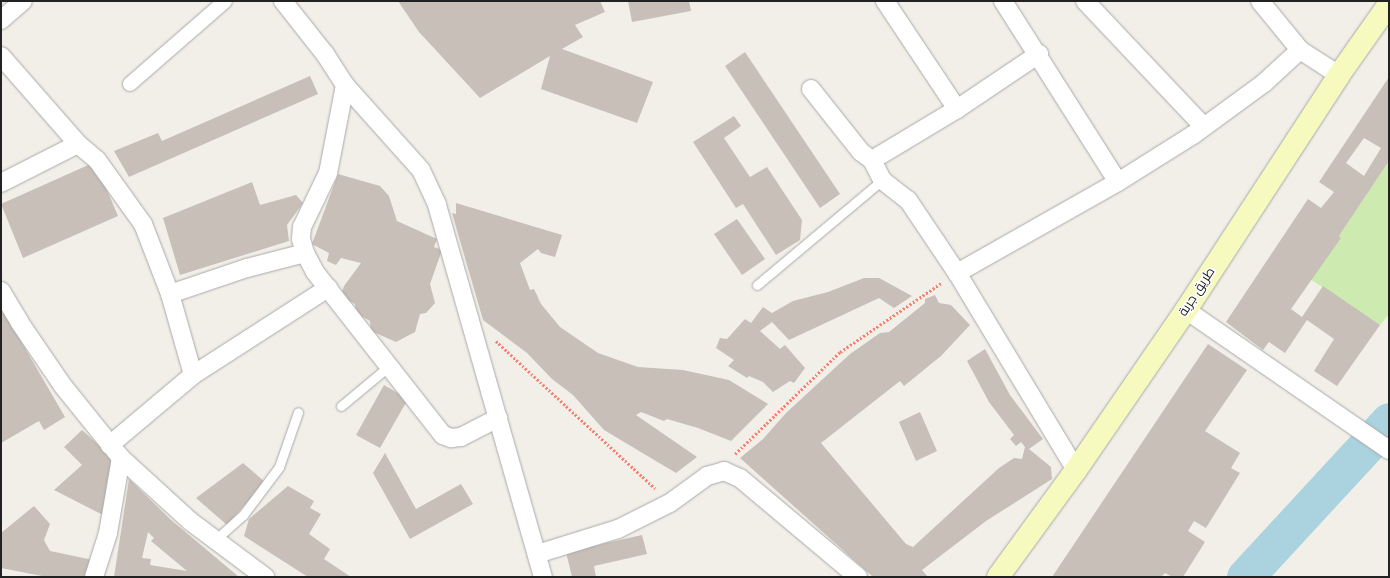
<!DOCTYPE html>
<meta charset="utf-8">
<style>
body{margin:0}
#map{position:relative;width:1390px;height:578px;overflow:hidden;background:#f2efe9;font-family:"Fira Sans Condensed",Cairo,sans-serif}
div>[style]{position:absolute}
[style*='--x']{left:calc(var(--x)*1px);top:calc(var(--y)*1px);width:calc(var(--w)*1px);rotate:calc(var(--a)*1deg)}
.grass>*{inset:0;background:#cdebb0}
.river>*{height:37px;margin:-18.5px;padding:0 18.5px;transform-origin:18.5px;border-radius:18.5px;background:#aad3df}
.building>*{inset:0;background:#c7bfb8}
.path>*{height:2.5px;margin-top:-1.25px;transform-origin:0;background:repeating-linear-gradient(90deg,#fa8072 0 2px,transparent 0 4px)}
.roads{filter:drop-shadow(0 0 1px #a9a9a9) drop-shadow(0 0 1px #a9a9a9)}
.service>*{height:9px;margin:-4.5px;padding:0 4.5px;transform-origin:4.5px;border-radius:4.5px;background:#fff}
.pedestrian>*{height:14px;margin:-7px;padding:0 7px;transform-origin:7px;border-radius:7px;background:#fff}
.minor>*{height:18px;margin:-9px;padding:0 9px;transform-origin:9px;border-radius:9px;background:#fff}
.secondary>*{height:22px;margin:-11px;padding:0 11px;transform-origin:11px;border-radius:11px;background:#f7fabf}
span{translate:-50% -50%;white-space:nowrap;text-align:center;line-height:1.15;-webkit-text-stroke:3px #fff;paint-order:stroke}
.street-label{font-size:13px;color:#222}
.frame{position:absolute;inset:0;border:2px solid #222;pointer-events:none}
</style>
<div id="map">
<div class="grass">
<div style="clip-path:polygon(1389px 161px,1389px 314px,1380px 325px,1310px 279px,1341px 238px,1339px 236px)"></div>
</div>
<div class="river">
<div style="--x:1245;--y:577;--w:212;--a:-47.3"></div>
</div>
<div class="building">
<div style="clip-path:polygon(398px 1px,600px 1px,605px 12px,575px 25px,583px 37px,562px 49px,653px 82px,637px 123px,541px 89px,550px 56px,480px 98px,419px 32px)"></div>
<div style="clip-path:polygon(628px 1px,689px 1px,691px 11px,632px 22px)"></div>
<div style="clip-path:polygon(745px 52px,840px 194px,820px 208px,725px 66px)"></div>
<div style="clip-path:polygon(310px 76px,318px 94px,129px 177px,114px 151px,158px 133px,162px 141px)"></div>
<div style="clip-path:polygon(evenodd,1389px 77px,1389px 161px,1339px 236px,1341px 238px,1291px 309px,1302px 317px,1323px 286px,1380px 325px,1337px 386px,1314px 371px,1334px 339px,1307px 320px,1285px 353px,1269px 342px,1263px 350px,1226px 322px,1308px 199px,1321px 208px,1334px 192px,1319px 182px,1389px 77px,1364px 138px,1381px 148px,1364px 176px,1346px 163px,1364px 138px)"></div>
<div style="clip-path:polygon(734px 116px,741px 126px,724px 138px,750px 177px,767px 167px,802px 220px,800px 240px,776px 255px,743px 204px,736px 208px,693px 142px)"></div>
<div style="clip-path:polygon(95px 162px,118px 216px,23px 258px,1px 204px)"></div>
<div style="clip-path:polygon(338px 174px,380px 186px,389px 196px,397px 221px,437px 239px,434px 247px,442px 250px,430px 284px,435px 303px,426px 313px,420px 314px,415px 332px,396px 342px,371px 331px,370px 321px,356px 313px,355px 304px,341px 296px,344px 286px,361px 263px,341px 258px,336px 265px,327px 261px,329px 253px,312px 244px)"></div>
<div style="clip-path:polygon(252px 182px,260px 205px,296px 195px,303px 203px,287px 225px,289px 241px,180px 275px,163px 218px)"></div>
<div style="clip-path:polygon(456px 203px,562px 235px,555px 257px,541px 253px,538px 249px,520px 263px,530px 290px,534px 289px,541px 304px,560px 327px,598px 353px,638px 367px,683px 370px,729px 380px,768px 404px,731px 441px,698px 428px,667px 419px,664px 421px,641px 412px,636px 415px,697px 457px,676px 473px,604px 430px,573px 395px,552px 379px,527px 353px,483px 320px,452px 213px,456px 214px)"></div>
<div style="clip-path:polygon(737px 219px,765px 259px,742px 275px,714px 234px)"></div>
<div style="clip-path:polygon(864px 278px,879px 278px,912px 296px,894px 308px,879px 298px,789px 340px,772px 322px,760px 331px,780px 349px,785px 345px,805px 368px,794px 383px,790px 381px,773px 392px,763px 382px,749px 376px,747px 378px,728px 366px,734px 360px,716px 348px,720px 338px,727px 339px,745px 319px,751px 323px,763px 307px,772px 313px,793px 301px,828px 292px)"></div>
<div style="clip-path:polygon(935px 295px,939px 303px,951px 305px,970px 325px,941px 356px,904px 386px,900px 381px,821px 443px,906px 544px,913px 547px,999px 468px,1014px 458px,1022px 459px,1025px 447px,1021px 442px,1016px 446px,1010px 439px,1014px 435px,989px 402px,967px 361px,985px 349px,1010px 395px,1043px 439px,1029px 449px,1051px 467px,1052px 479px,986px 521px,922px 570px,928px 577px,873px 577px,740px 458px,763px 439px,786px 413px,850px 354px,880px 333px,889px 332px,925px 303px,925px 299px)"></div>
<div style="clip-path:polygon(1px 307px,65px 417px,44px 430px,39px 421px,1px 443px)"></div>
<div style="clip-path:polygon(1208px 344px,1247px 370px,1205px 431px,1240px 453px,1231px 468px,1240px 473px,1206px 528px,1194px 521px,1188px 531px,1205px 542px,1183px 577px,1172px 577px,1165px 573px,1161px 577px,1052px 577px)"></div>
<div style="clip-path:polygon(384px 385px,408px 399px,380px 448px,356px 435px)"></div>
<div style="clip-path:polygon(920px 412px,937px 451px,916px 461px,899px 422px)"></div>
<div style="clip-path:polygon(82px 430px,114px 459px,103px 515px,54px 490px,82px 465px,64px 447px)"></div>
<div style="clip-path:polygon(385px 453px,416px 509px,461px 484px,473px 504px,410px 539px,373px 473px)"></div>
<div style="clip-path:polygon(243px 463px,265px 482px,227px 525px,196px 498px)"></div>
<div style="clip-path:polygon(evenodd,129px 479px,170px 519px,239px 577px,114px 577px,129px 479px,148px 532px,154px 538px,151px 541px,187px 571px,150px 565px,151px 559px,142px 558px,148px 532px)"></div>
<div style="clip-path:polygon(288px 486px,314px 501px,310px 508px,321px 514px,309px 534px,330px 549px,324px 559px,351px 577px,308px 577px,244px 536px,249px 519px)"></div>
<div style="clip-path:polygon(34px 506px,50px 524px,44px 540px,50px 551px,93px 560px,89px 577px,47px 577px,1px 568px,1px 533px)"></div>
<div style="clip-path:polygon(642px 535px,647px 554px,594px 566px,596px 577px,572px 577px,566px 552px)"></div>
</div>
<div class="path">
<div style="--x:496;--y:341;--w:217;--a:42.8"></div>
<div style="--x:735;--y:454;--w:146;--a:-44.2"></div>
<div style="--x:840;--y:352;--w:122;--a:-34.3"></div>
</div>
<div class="roads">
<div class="service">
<div style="--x:757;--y:285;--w:163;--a:-40"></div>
<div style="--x:341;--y:406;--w:62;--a:-39.8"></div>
<div style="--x:215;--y:540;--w:38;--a:-42"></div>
<div style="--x:243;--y:515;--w:60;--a:-53.1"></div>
<div style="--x:279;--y:467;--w:58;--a:-70.9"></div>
</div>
<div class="pedestrian">
<div style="--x:130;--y:84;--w:126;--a:-41.1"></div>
</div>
<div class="minor">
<div style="--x:283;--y:1;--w:68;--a:51.6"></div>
<div style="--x:325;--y:54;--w:37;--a:57"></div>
<div style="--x:345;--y:85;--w:114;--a:48.2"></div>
<div style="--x:421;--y:170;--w:38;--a:65"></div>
<div style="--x:437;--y:205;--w:387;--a:74.1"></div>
<div style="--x:885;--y:1;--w:130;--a:56.3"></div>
<div style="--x:957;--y:109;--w:99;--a:-33.9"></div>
<div style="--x:1003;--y:1;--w:214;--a:57.6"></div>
<div style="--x:1085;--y:1;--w:173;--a:46.6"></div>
<div style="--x:1260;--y:1;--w:63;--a:50.8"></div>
<div style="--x:1;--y:20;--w:29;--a:-41"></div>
<div style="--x:1;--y:56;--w:117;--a:48.8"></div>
<div style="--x:78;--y:144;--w:25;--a:40"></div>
<div style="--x:97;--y:160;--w:79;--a:54.3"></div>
<div style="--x:143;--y:224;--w:75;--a:68.9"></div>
<div style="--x:170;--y:294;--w:84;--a:74.1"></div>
<div style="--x:193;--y:375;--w:109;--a:139.9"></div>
<div style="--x:345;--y:85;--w:90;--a:100.9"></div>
<div style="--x:328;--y:173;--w:60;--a:115.7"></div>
<div style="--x:302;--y:227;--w:12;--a:95"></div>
<div style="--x:301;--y:239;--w:15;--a:74"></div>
<div style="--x:305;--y:253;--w:21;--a:62"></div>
<div style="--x:315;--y:272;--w:207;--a:51.9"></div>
<div style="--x:443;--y:435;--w:9;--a:21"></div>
<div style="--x:451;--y:438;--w:10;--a:-6"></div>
<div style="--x:461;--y:437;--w:42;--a:-27.2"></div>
<div style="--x:811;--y:89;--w:80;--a:51.6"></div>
<div style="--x:861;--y:152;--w:14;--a:36"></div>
<div style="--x:957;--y:109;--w:99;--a:149"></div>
<div style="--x:872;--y:160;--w:22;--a:63"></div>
<div style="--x:882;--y:180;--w:33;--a:38"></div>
<div style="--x:908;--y:200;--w:88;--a:56.1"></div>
<div style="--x:1;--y:183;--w:86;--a:-26.9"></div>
<div style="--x:1;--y:291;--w:37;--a:59"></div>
<div style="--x:20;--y:323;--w:76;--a:55.7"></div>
<div style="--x:63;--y:386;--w:92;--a:51.1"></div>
<div style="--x:121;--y:458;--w:93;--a:42.4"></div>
<div style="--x:190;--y:521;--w:94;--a:36.7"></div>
<div style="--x:170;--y:294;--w:81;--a:-18.7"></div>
<div style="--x:247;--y:268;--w:60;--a:-14.5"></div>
<div style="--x:1186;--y:310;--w:247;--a:34.6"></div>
<div style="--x:193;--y:375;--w:161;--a:-32.8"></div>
<div style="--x:1076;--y:470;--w:230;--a:-121.1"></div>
<div style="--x:957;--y:273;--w:185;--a:-29.5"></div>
<div style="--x:1118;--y:182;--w:89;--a:-32.1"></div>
<div style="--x:1193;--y:135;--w:88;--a:-36.2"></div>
<div style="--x:1264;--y:83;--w:49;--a:-42.5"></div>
<div style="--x:1300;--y:50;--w:46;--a:32.7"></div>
<div style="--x:537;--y:554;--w:85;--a:-17.2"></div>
<div style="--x:618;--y:529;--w:58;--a:-26.6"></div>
<div style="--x:670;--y:503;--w:46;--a:-36.1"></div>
<div style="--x:707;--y:476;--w:18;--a:-16"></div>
<div style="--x:724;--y:471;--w:17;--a:24"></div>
<div style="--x:740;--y:478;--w:154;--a:40"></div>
<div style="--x:94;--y:577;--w:46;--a:-72.3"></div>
<div style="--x:108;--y:533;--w:76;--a:-80.2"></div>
</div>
<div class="secondary">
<div style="--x:998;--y:577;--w:132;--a:-53.9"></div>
<div style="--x:1076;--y:470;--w:194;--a:-55.5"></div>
<div style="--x:1186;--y:310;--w:280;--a:-56.9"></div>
<div style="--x:1339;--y:75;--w:87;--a:-54.8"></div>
</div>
</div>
<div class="street-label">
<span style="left:1197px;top:292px;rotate:-57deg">طريق جربة</span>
</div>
<div class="frame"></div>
</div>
